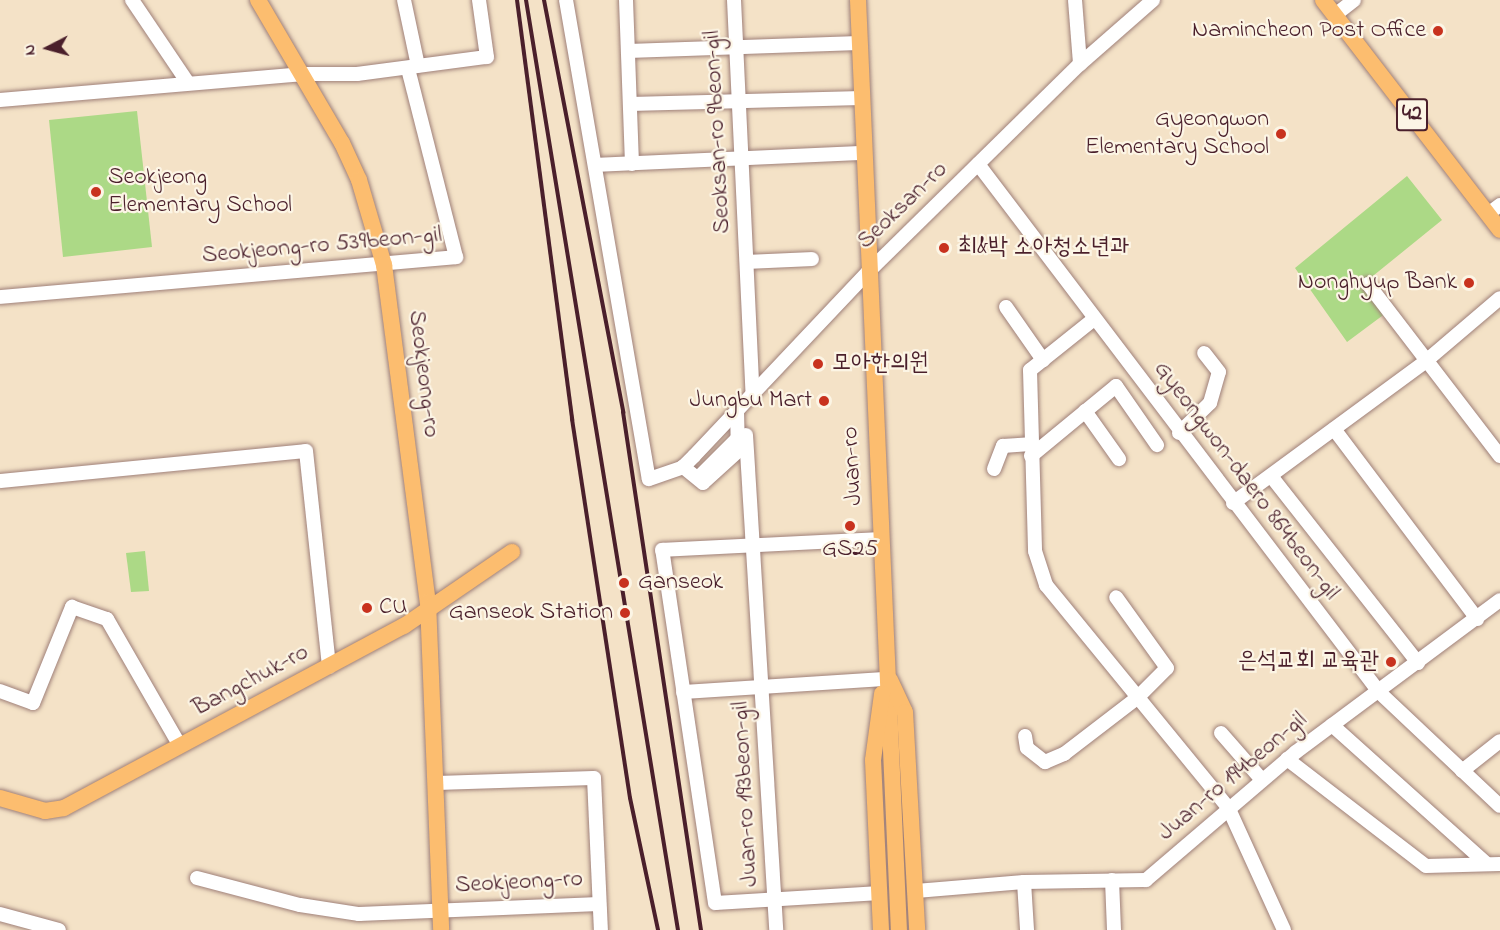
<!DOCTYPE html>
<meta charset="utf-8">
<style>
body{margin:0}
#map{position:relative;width:1500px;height:930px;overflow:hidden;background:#f4e2c7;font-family:"Indie Flower","Poor Story",sans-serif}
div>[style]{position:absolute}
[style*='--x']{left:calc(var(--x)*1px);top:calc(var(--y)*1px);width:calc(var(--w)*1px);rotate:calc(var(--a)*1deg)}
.green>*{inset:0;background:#acd986}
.roads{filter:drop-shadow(0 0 2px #9f8079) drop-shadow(0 0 2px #9f8079)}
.minor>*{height:14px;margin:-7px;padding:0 7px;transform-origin:7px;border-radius:7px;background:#fff}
.major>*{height:16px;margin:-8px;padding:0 8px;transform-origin:8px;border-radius:8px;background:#fcbd6f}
.rail>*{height:4px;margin:-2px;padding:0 2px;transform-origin:2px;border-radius:2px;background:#4a1f2b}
.dots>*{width:16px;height:16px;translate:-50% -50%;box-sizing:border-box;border:3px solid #fcf5e5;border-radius:50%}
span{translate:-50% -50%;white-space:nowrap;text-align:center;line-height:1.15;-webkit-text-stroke:4.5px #fcf5e5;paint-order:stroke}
.shield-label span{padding:2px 4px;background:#fcf5e5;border:2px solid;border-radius:4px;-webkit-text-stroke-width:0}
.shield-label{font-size:22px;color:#4a1f2b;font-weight:700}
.poi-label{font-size:24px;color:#4a1f2b}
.right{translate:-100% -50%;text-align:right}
.left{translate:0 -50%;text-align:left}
.street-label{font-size:24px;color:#4a1f2b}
.north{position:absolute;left:18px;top:18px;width:60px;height:60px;-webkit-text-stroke:4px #fcf5e5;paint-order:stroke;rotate:264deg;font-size:16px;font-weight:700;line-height:24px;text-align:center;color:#4a1f2b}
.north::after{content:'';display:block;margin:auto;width:21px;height:27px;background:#4a1f2b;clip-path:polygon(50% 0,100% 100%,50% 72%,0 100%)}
</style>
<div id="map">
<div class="green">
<div style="clip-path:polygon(137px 111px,152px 247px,63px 257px,49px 120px)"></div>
<div style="clip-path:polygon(1407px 176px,1442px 220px,1363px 284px,1386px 313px,1347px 342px,1295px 268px)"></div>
<div style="clip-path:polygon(145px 551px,149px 591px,131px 592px,126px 553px)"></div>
</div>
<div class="roads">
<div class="minor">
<div style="--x:132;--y:0;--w:100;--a:56"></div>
<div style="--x:404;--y:0;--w:67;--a:78"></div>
<div style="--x:566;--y:0;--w:486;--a:80.2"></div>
<div style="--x:649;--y:479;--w:36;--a:-19"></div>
<div style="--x:626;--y:0;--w:164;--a:87.9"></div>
<div style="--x:734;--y:0;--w:396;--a:87.3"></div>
<div style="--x:1075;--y:0;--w:64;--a:85.5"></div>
<div style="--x:1335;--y:15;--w:24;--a:-38"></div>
<div style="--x:628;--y:51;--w:231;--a:-2"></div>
<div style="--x:0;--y:100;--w:305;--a:-4.9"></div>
<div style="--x:304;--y:74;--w:53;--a:0"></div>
<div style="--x:357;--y:74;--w:131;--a:-7.5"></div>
<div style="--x:487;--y:57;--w:58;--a:-98"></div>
<div style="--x:630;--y:104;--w:232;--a:-1.5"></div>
<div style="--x:978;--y:164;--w:663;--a:52.78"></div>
<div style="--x:1379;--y:692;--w:166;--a:43.3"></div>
<div style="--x:595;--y:165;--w:269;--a:-2.6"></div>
<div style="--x:1488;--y:214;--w:15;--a:-37"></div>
<div style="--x:747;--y:262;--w:65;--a:-2.6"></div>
<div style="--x:1368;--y:284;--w:217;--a:52.5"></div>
<div style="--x:0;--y:297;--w:458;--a:-5"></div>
<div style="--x:456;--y:257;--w:195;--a:-104.3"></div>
<div style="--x:1006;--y:307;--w:65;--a:55.1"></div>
<div style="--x:1094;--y:319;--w:82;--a:141.4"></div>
<div style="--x:1030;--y:370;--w:181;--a:88.4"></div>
<div style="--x:1035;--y:551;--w:36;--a:72"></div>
<div style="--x:1046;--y:585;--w:287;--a:50.7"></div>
<div style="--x:1228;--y:807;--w:135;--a:65.5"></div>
<div style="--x:737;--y:411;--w:40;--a:88.6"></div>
<div style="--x:738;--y:451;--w:47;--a:137.6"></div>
<div style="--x:703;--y:483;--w:26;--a:-141"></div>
<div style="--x:683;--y:467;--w:16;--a:-45"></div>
<div style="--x:694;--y:456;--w:253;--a:-46.6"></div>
<div style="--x:868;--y:272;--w:297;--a:-44.5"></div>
<div style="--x:1080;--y:64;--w:97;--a:-41.2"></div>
<div style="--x:1085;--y:411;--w:59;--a:54.7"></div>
<div style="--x:1334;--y:429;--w:238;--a:53"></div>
<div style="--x:1179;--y:433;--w:43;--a:-44.1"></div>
<div style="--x:1210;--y:403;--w:32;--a:-74"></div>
<div style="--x:1219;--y:372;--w:24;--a:-128"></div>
<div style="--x:746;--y:435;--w:496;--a:86.5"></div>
<div style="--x:1031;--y:456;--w:110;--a:-39.5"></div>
<div style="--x:1116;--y:386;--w:72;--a:55.2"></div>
<div style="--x:994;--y:469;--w:25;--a:-69"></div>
<div style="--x:1003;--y:446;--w:27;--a:-4"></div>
<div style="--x:701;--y:475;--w:52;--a:-45"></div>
<div style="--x:1271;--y:476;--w:238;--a:51.8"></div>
<div style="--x:0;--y:481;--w:307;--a:-5.6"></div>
<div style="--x:306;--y:451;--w:217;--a:83.9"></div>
<div style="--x:1233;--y:503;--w:240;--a:-36.3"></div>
<div style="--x:1426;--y:361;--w:97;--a:-40.4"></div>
<div style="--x:0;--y:691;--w:35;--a:20"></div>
<div style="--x:33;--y:703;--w:104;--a:-67.9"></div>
<div style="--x:72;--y:607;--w:37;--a:19"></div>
<div style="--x:107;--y:619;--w:146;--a:60.1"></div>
<div style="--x:683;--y:692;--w:202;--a:-3.7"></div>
<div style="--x:1332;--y:725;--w:208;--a:41.9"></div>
<div style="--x:1221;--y:733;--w:62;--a:48.9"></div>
<div style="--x:1025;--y:736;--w:12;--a:81"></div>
<div style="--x:1027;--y:748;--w:23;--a:38"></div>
<div style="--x:1045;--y:762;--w:21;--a:-23"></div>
<div style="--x:1064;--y:754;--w:92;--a:-37.5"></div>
<div style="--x:1137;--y:698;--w:42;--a:-45"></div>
<div style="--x:1167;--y:668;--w:87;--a:-125.7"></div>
<div style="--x:1287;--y:759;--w:175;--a:37.6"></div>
<div style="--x:1426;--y:866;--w:74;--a:-1.5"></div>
<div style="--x:1462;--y:771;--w:48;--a:-38.3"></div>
<div style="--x:436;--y:783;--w:158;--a:-1.8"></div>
<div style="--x:594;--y:778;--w:152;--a:87.4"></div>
<div style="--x:197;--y:878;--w:106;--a:14.7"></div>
<div style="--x:300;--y:905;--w:60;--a:8.7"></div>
<div style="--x:359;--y:914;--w:240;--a:-2.4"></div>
<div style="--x:1112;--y:880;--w:50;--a:87.7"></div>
<div style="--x:1024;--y:882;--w:48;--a:86.4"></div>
<div style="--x:916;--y:891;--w:108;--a:-4.8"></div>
<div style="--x:1024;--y:882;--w:122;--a:-0.9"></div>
<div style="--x:1146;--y:880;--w:197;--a:-40.5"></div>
<div style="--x:1296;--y:752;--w:254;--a:-36.7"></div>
<div style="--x:880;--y:893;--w:165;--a:176.5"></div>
<div style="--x:715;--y:903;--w:357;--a:-98.5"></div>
<div style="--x:662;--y:550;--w:218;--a:-2.9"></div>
<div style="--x:0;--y:914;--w:61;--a:15.2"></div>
</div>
<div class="major">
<div style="--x:258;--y:0;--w:166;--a:59.6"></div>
<div style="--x:342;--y:143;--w:41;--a:65.3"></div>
<div style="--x:359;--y:180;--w:89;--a:73.6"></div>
<div style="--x:384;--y:265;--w:340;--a:82.6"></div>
<div style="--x:428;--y:602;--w:328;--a:87.7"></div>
<div style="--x:858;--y:0;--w:931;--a:87.48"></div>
<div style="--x:1323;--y:0;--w:290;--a:52.4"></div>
<div style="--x:890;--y:680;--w:35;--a:65"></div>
<div style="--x:905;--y:712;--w:218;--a:86.8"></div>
<div style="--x:0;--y:798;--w:47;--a:16.1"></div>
<div style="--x:45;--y:811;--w:19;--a:-9"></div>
<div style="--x:64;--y:808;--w:386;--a:-28.2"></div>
<div style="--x:404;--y:626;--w:131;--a:-34.4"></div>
<div style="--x:881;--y:930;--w:170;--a:-92.7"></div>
<div style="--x:873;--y:760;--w:67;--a:-82.2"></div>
</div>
</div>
<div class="rail">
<div style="--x:517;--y:0;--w:423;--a:82.5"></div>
<div style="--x:572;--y:419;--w:383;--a:81.3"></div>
<div style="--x:630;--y:798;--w:135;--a:78"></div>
<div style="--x:526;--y:0;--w:942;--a:80.72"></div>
<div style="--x:544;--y:0;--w:420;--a:79.1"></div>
<div style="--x:623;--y:412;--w:524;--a:81.44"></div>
</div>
<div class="dots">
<div style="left:1438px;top:31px;background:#c8321e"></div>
<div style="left:1281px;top:134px;background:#c8321e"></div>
<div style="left:96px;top:192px;background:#c8321e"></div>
<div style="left:944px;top:248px;background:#c8321e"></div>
<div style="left:1469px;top:283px;background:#c8321e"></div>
<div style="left:818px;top:364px;background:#c8321e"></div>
<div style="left:824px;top:401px;background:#c8321e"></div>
<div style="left:850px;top:526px;background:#c8321e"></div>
<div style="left:624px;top:583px;background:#c8321e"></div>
<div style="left:367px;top:608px;background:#c8321e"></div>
<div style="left:625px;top:613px;background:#c8321e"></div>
<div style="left:1391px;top:662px;background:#c8321e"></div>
</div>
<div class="shield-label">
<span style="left:1412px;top:115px">42</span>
</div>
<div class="poi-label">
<span class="right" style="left:1426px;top:31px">Namincheon Post Office</span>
<span class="right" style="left:1269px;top:134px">Gyeongwon<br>Elementary School</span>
<span class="left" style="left:108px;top:192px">Seokjeong<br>Elementary School</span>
<span class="left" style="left:958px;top:248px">최&amp;박 소아청소년과</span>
<span class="right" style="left:1457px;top:283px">Nonghyup Bank</span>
<span class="left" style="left:832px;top:364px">모아한의원</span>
<span class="right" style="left:812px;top:401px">Jungbu Mart</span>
<span style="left:850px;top:550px">GS25</span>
<span class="left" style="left:638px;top:583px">Ganseok</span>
<span class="left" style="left:379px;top:608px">CU</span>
<span class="right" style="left:613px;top:613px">Ganseok Station</span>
<span class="right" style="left:1379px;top:662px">은석교회 교육관</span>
</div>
<div class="street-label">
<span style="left:718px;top:132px;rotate:-93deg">Seoksan-ro 9beon-gil</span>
<span style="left:903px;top:206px;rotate:-44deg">Seoksan-ro</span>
<span style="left:322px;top:246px;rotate:-5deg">Seokjeong-ro 539beon-gil</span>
<span style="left:423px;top:374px;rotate:83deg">Seokjeong-ro</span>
<span style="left:853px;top:466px;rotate:-93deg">Juan-ro</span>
<span style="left:1246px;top:481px;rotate:53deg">Gyeongwon-daero 864beon-gil</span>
<span style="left:251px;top:681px;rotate:-28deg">Bangchuk-ro</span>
<span style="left:1233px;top:777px;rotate:-40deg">Juan-ro 194beon-gil</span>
<span style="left:746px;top:794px;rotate:-93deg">Juan-ro 193beon-gil</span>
<span style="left:519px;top:883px;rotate:-3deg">Seokjeong-ro</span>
</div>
<div class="north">N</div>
</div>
